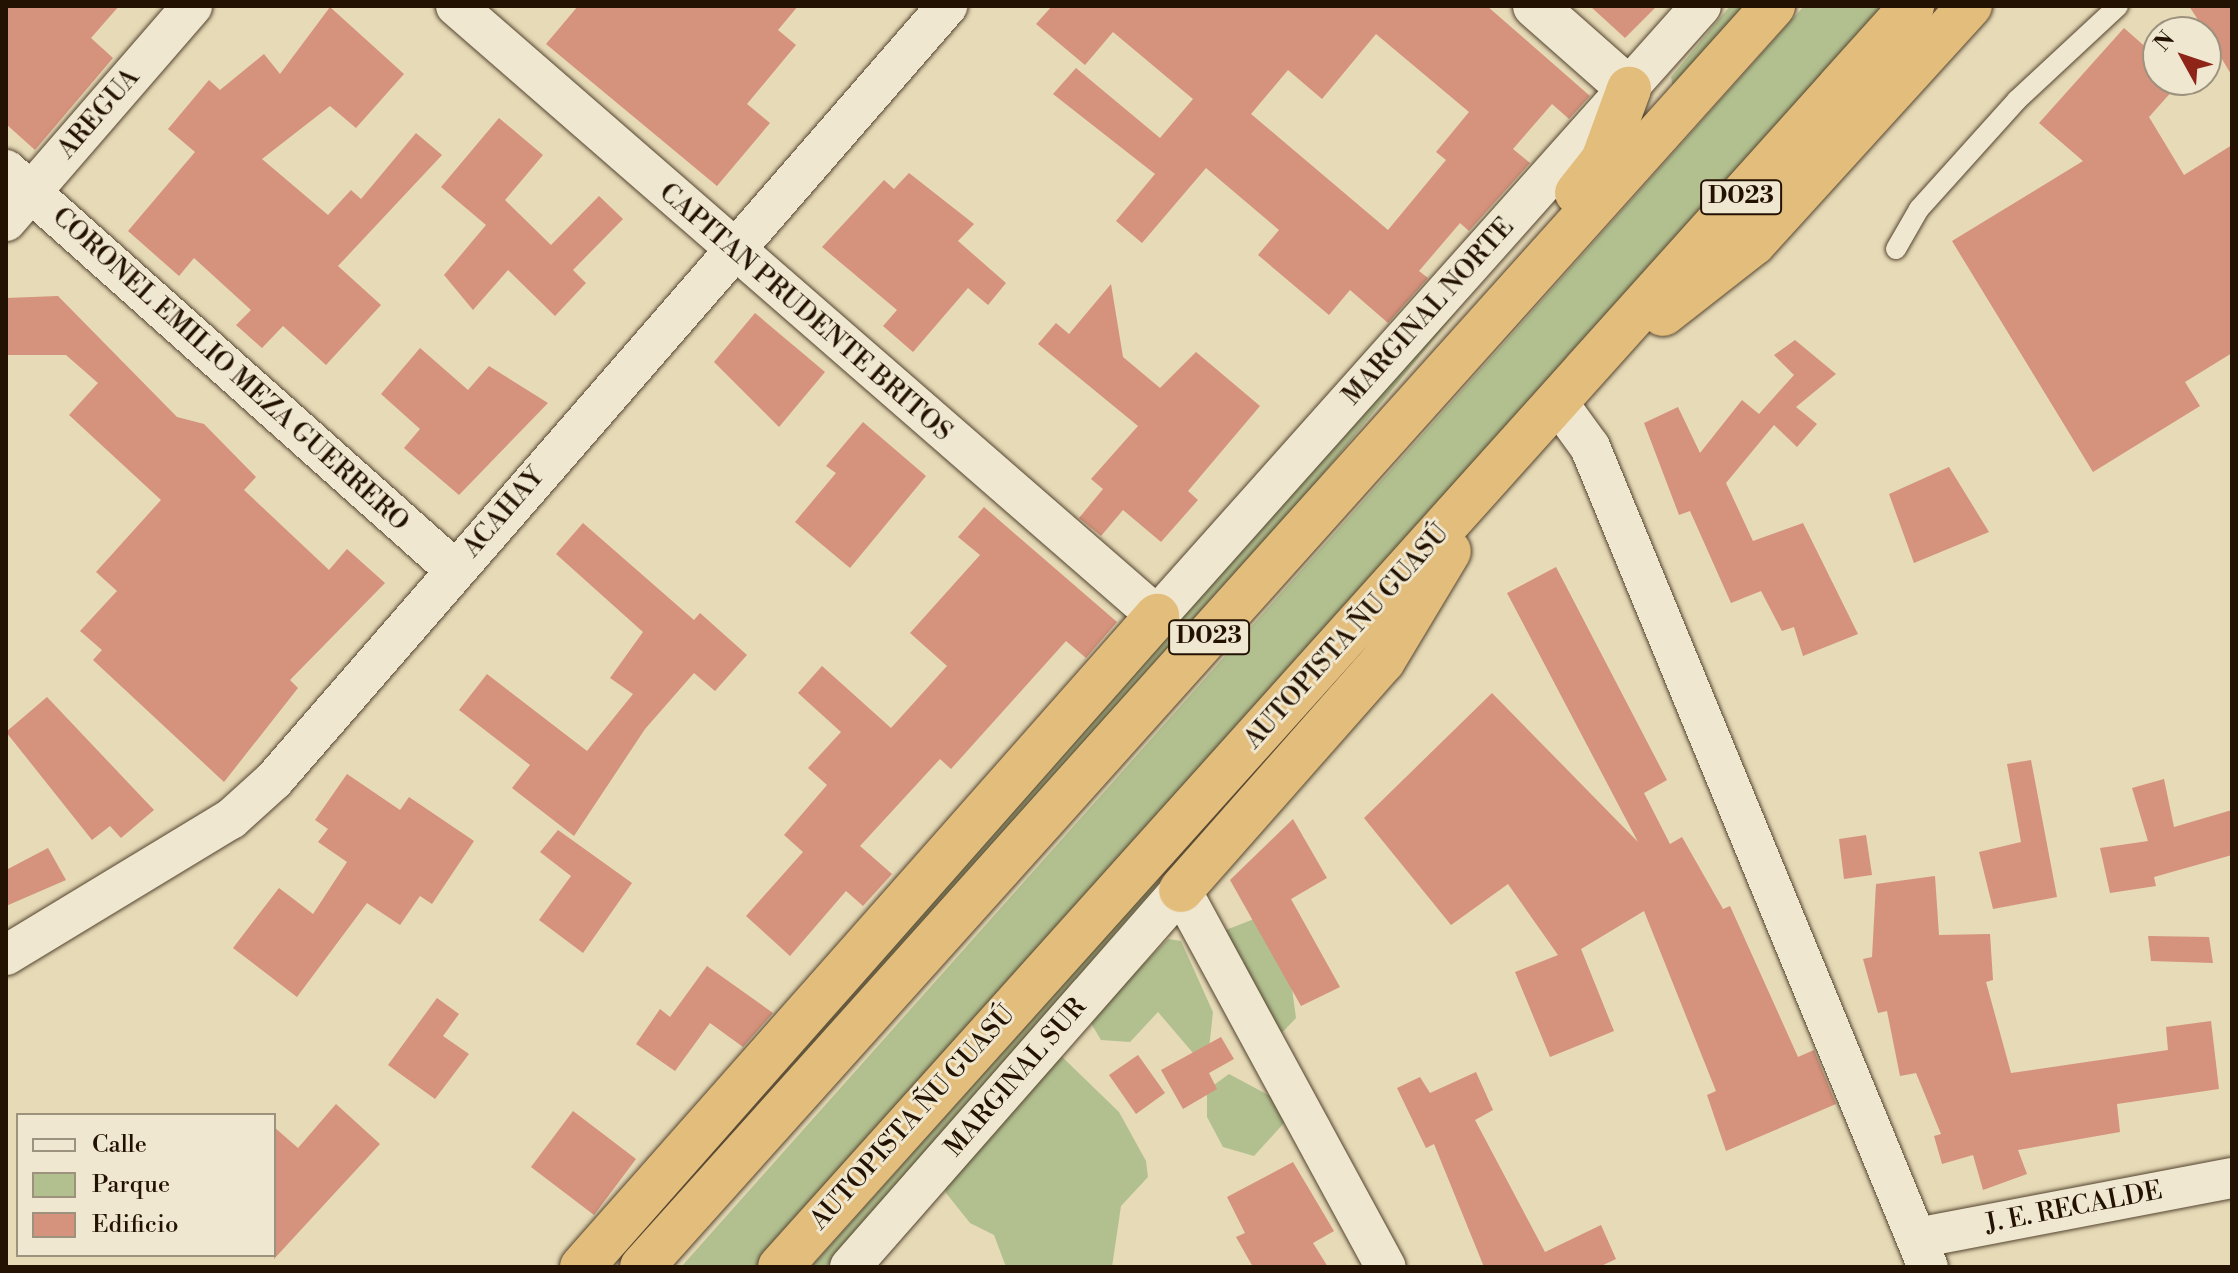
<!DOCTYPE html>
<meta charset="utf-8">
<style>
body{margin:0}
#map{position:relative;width:2238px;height:1273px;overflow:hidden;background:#e6dab7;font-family:"Libre Bodoni",serif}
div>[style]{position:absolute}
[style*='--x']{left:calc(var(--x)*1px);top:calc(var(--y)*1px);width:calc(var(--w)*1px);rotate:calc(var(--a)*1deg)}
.green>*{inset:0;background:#b2c090}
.building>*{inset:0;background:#d5927c}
.roads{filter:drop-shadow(0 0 2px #54442f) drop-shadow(0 0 2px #54442f)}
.service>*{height:20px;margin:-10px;padding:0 10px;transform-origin:10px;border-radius:10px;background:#efe7d0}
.minor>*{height:40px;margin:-20px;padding:0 20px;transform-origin:20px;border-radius:20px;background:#efe7d0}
.tertiary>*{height:44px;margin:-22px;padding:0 22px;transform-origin:22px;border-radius:22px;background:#efe7d0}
.motorway>*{height:44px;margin:-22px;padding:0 22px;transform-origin:22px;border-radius:22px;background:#e3bd7c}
span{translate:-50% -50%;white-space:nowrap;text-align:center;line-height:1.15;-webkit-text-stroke:6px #efe7d0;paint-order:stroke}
.shield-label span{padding:2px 6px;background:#efe7d0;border:2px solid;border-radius:6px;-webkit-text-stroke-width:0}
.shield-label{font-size:24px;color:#231202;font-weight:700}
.street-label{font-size:26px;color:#231202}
.frame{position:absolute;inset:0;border:8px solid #231202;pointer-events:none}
.legend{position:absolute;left:16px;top:1113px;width:260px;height:144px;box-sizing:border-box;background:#efe7d0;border:2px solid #9d927e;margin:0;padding:10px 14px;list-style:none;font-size:24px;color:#231202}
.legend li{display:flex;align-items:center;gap:16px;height:40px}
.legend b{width:40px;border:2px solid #9d927e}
.north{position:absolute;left:2142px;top:16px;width:80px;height:80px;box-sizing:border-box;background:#efe7d0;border:2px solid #9d927e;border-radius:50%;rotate:310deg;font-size:22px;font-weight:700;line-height:32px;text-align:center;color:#231202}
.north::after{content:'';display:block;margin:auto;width:28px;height:36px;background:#8f2418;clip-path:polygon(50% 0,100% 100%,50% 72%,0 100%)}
</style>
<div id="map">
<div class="green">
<div style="clip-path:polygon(1730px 6px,1751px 6px,1673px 88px,1671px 77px)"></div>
<div style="clip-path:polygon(1804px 6px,1886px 6px,764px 1267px,681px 1267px)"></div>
<div style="clip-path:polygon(1590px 149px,1216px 604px,613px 1267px,1203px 592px)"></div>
<div style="clip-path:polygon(1288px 734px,826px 1267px,811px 1267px,1285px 736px)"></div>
<div style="clip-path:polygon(1254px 919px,1290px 974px,1296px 1018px,1276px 1039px,1242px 981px,1244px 961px,1208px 937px)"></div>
<div style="clip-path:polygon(1168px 939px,1181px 941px,1213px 1012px,1209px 1049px,1193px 1053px,1158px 1012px,1130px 1042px,1101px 1040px,1089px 1020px)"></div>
<div style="clip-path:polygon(1055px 1050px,1119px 1112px,1146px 1161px,1148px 1177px,1121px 1206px,1112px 1267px,1006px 1267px,994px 1235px,970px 1223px,946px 1193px,941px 1172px,997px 1131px,999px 1117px)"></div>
<div style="clip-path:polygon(1229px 1074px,1283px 1103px,1284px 1123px,1254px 1156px,1223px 1147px,1207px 1117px,1207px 1090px)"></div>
</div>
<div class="building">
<div style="clip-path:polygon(6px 6px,119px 6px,91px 38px,113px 58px,35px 150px,6px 124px)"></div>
<div style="clip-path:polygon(578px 6px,798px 6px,778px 30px,796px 45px,747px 104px,770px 123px,717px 186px,546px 44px)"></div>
<div style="clip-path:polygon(evenodd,1052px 6px,1487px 6px,1590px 96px,1569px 119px,1552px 104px,1513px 149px,1530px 163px,1469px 231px,1460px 223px,1419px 271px,1428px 278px,1388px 323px,1350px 290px,1329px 315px,1258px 255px,1279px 230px,1206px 168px,1142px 243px,1116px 221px,1155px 174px,1053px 94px,1076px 68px,1160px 138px,1193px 99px,1113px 32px,1085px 65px,1036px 24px,1052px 6px,1376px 34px,1469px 112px,1436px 152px,1446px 160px,1388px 230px,1251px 114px,1288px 70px,1322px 99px,1376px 34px)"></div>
<div style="clip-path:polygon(1590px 6px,1657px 6px,1625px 38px)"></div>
<div style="clip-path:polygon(2189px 6px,2232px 6px,2232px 76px,2206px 32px)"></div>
<div style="clip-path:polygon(330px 7px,404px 74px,356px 128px,330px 106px,262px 159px,328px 215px,351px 190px,361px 199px,416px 133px,442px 155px,338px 266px,381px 305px,326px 365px,283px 326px,262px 348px,236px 325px,251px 310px,194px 258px,179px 276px,128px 231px,195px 152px,168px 129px,209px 80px,220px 90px,264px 54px,280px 74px)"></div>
<div style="clip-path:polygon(2124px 28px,2158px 58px,2158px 80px,2182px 80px,2149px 117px,2184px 175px,2232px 145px,2232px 353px,2185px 382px,2200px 406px,2093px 472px,1952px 241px,2083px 161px,2039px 123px)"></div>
<div style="clip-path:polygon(499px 118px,543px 155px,505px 200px,551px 245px,599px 196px,623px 219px,573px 270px,586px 283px,555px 316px,508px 270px,473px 310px,444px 275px,486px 225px,441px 187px)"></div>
<div style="clip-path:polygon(909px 173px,974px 224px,958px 241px,1006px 283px,988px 305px,968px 288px,913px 352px,883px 326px,897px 310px,822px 247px,884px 180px,894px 189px)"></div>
<div style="clip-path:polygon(1111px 284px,1123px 357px,1160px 388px,1196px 352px,1260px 406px,1188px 491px,1198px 500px,1161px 542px,1123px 510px,1101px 536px,1079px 518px,1103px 489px,1091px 479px,1138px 426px,1038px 344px,1056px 323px,1069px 334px)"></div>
<div style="clip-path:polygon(58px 296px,177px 417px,204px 424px,256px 477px,244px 490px,329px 570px,347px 549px,385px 583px,290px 680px,298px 688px,224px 782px,93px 660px,102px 650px,80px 631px,117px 591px,96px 572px,161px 500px,69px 415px,98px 383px,66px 355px,6px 355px,6px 298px)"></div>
<div style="clip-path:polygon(755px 313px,825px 372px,779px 427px,714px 362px)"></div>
<div style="clip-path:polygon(1795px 340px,1836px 374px,1796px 407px,1817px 424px,1797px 447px,1774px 425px,1726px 483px,1753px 541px,1803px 523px,1858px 634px,1803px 656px,1794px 627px,1782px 631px,1761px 591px,1731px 603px,1690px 511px,1679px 515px,1644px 423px,1678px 407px,1700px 453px,1742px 400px,1759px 414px,1794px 375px,1774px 355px)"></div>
<div style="clip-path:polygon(420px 348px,468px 390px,489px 366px,548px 403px,459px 495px,404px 448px,420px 429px,381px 394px)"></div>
<div style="clip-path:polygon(863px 422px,926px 476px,850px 568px,795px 522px,836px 473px,826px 466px)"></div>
<div style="clip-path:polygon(1949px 467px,1989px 532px,1914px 563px,1889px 494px)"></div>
<div style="clip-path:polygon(984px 507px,1117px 622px,1086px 658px,1066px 641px,951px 769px,940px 759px,860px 846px,892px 874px,863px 906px,846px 891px,790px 956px,746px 916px,803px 852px,784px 835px,827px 785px,808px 768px,841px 732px,798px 693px,822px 666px,891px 728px,947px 666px,910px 633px,980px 555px,958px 537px)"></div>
<div style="clip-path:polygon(583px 523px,694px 620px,700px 613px,747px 655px,715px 691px,694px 673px,645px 729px,574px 836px,512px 788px,530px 765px,459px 710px,487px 674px,587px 751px,633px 694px,610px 678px,643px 632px,556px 554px)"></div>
<div style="clip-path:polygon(1556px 567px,1667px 780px,1644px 793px,1670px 844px,1682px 837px,1723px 909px,1730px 906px,1798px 1057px,1814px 1050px,1836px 1104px,1726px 1151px,1707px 1095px,1716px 1091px,1644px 911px,1581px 949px,1614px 1031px,1550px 1057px,1515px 972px,1558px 955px,1508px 884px,1451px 925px,1364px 818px,1492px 693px,1638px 842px,1507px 593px)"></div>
<div style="clip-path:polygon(47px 697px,154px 810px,121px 838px,110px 826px,92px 840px,6px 732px)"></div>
<div style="clip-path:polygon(2031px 760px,2057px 897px,1993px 909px,1979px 852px,2021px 842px,2007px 764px)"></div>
<div style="clip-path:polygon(347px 774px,400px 810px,409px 797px,474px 841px,432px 904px,420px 896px,400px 925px,367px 903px,297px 997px,233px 948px,279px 888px,313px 914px,347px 862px,318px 842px,328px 829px,315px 820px)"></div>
<div style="clip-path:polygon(2164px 779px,2174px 827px,2232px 810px,2232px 855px,2154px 877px,2156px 886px,2110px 893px,2100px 848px,2148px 841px,2132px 788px)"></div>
<div style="clip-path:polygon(1293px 819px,1327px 878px,1291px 899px,1340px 987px,1301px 1006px,1230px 880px)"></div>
<div style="clip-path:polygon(558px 830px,632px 883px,583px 953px,539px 920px,571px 876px,540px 852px)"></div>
<div style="clip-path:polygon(1866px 835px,1872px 875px,1844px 879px,1839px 839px)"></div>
<div style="clip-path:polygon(48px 848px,66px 880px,6px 906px,6px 870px)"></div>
<div style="clip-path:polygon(1935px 876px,1939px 935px,1990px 934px,1993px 980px,1986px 982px,2011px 1073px,2168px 1050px,2166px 1027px,2211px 1021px,2219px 1089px,2117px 1104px,2120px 1132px,2018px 1150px,2027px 1174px,1983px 1190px,1973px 1155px,1942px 1164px,1934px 1136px,1941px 1134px,1916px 1073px,1900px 1076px,1887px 1011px,1878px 1013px,1863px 959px,1872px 957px,1876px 884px)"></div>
<div style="clip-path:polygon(2148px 936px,2209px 937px,2213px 963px,2151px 961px)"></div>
<div style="clip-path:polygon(707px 966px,773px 1013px,743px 1047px,710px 1023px,675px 1071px,636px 1044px,660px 1009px,670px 1017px)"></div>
<div style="clip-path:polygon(437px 998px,459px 1014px,443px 1036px,469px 1054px,435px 1099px,388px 1065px)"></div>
<div style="clip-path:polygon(1221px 1037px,1234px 1059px,1209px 1073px,1217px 1089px,1183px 1109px,1161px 1070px)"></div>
<div style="clip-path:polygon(1138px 1055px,1165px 1093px,1136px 1114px,1109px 1075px)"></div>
<div style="clip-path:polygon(1476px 1072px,1493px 1110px,1475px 1120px,1545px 1252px,1601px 1225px,1616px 1259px,1599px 1267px,1484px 1267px,1434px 1144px,1426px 1148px,1397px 1088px,1420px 1077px,1430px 1093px)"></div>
<div style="clip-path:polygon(336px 1104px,380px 1144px,274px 1259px,274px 1127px,298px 1148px)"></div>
<div style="clip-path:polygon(573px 1111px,636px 1159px,594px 1215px,531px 1167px)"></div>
<div style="clip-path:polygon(1293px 1162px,1334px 1231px,1313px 1243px,1328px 1267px,1253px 1267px,1236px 1237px,1245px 1233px,1227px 1197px)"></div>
</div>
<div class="roads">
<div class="service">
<div style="--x:1896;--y:249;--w:46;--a:-60.1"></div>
<div style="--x:1919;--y:209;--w:147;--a:-48"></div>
<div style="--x:2017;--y:100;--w:138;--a:-42.9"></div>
</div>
<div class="minor">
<div style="--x:456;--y:6;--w:929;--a:41.03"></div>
<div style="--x:1157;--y:616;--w:817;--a:-48.27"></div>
<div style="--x:6;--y:170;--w:601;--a:41.7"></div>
<div style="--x:6;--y:221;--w:284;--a:-49.1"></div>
<div style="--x:1558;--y:403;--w:54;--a:54"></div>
<div style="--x:1590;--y:447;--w:887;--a:67.6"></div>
<div style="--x:6;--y:955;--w:263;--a:-31.2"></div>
<div style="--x:231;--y:819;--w:58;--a:-42.2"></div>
<div style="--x:274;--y:780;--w:1026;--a:-48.99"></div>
<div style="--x:1917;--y:1238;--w:321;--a:-10.8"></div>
<div style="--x:850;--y:1267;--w:502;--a:-48.72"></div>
<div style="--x:1181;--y:890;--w:429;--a:61.5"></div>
</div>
<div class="tertiary">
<div style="--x:1535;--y:6;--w:125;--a:41.4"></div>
</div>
<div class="motorway">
<div style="--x:1577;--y:193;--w:42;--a:-51.8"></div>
<div style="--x:1603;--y:160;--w:76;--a:-69.9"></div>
<div style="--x:1663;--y:314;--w:115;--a:-38"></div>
<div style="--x:1754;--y:243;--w:321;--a:-47.7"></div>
<div style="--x:1181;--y:890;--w:305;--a:-48.6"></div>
<div style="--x:1383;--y:661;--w:128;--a:-59"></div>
<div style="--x:582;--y:1267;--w:869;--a:-48.55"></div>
<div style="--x:642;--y:1267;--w:1694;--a:-48.11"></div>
<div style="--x:780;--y:1267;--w:1695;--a:-48.09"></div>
</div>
</div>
<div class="shield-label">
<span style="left:1741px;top:197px">D023</span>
<span style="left:1209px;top:637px">D023</span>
</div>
<div class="street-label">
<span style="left:99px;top:114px;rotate:-49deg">AREGUA</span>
<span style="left:1429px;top:312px;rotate:-48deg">MARGINAL NORTE</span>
<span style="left:805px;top:313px;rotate:41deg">CAPITAN PRUDENTE BRITOS</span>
<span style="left:230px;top:370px;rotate:42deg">CORONEL EMILIO MEZA GUERRERO</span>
<span style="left:504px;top:513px;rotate:-49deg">ACAHAY</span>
<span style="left:1347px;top:637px;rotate:-48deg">AUTOPISTA ÑU GUASÚ</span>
<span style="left:1016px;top:1078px;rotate:-49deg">MARGINAL SUR</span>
<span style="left:913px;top:1118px;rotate:-48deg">AUTOPISTA ÑU GUASÚ</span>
<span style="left:2074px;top:1208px;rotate:-11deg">J. E. RECALDE</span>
</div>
<div class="frame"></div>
<ul class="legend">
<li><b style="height:10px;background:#efe7d0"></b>Calle</li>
<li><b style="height:22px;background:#b2c090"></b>Parque</li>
<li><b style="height:22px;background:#d5927c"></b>Edificio</li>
</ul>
<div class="north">N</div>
</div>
